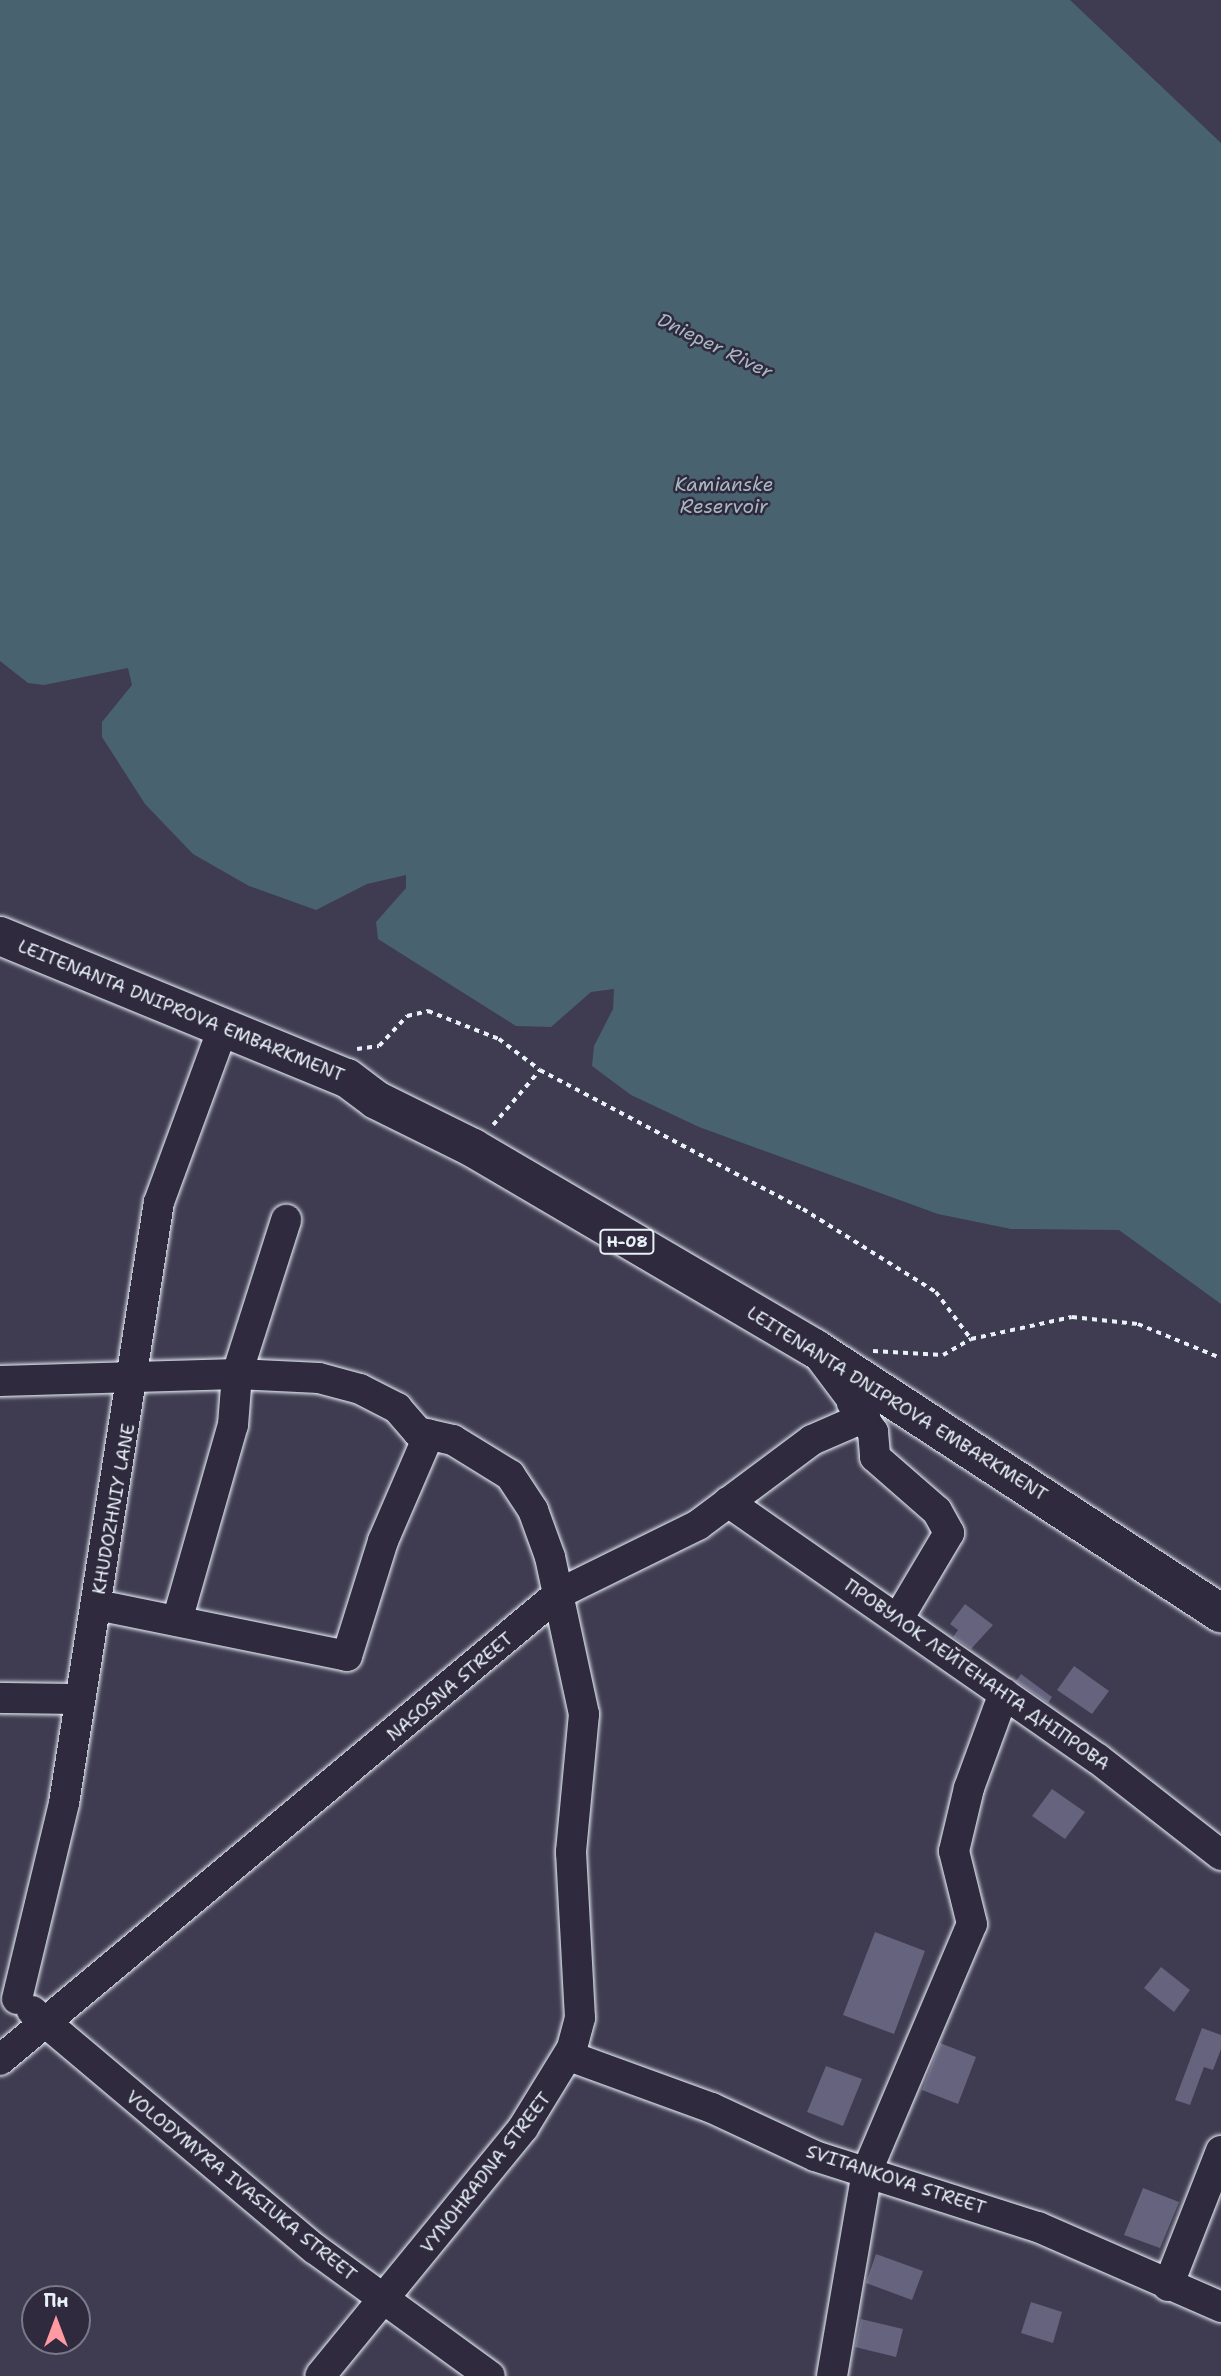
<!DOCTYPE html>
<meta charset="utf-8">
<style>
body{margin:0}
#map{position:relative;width:1221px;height:2376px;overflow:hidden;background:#3f3b50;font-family:"Shantell Sans",sans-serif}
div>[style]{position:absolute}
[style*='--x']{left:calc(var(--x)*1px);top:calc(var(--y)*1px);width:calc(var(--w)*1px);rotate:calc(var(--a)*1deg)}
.water>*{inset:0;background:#496270}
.building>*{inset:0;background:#65637e}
.path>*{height:3.5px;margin-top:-1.75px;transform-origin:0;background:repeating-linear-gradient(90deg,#e8f1f8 0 5px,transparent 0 10px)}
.roads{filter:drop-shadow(0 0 2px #e8f1f8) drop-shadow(0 0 2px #e8f1f8)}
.minor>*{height:30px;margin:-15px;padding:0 15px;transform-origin:15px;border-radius:15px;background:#2f2a3d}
.major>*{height:38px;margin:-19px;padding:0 19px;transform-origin:19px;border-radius:19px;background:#2f2a3d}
span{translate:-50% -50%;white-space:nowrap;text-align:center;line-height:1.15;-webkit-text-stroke:5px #2f2a3d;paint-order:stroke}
.shield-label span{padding:2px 5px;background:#2f2a3d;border:2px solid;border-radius:5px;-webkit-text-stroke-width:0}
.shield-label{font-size:16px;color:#e8f1f8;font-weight:700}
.street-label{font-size:18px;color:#e8f1f8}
.water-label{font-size:19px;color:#a8b8c2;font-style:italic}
.north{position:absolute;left:21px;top:2285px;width:70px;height:70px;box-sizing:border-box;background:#2f2a3d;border:2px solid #797a88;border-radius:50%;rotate:0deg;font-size:19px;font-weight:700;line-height:28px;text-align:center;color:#e8f1f8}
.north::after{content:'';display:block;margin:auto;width:24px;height:32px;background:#ff9aa2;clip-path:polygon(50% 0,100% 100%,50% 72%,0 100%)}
</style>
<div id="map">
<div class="water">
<div style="clip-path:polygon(0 0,1070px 0,1221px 143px,1221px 1304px,1119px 1230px,1011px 1229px,938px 1214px,699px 1127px,631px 1095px,592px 1066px,594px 1046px,613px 1009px,614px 989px,591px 992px,551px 1027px,516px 1026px,378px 939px,376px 922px,406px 888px,406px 875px,367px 884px,316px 910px,249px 886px,193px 854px,145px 804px,102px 737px,102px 722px,132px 685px,128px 668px,44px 685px,28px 683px,0 661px)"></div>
</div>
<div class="building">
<div style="clip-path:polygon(965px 1604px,993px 1625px,971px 1649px,953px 1637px,958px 1630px,950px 1624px)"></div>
<div style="clip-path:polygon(1074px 1666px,1109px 1691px,1092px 1714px,1057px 1690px)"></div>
<div style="clip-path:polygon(1021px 1674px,1052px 1697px,1048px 1703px,1016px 1681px)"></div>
<div style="clip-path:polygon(1052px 1789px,1085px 1812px,1065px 1839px,1032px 1816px)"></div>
<div style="clip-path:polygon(875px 1932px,925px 1951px,894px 2034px,843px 2015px)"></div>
<div style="clip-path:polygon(1161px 1967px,1190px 1990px,1174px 2012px,1144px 1988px)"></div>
<div style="clip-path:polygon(1202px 2028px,1221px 2035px,1221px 2049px,1213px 2070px,1204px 2067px,1190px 2105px,1175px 2100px)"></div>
<div style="clip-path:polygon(940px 2043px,976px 2057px,958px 2104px,922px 2090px)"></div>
<div style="clip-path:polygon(826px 2066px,862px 2079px,843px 2126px,807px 2112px)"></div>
<div style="clip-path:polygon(1143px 2188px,1179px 2202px,1160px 2248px,1124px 2235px)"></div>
<div style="clip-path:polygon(876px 2254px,923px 2271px,912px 2300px,866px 2283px)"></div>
<div style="clip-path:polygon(1031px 2302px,1062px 2312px,1053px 2343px,1021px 2333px)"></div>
<div style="clip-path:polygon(861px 2319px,903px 2329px,896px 2357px,855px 2347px)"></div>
</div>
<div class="path">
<div style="--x:357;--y:1049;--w:22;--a:-8"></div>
<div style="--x:379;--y:1046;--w:41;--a:-47"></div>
<div style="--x:407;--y:1016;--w:22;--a:-13"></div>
<div style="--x:428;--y:1011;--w:76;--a:21.5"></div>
<div style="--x:499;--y:1039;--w:51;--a:37.1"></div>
<div style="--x:493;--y:1125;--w:72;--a:-49.5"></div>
<div style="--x:540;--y:1070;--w:297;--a:27.9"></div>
<div style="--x:803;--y:1209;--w:157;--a:32"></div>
<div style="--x:936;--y:1292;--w:59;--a:53.3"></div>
<div style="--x:873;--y:1351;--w:70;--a:3.3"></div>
<div style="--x:943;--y:1355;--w:32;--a:-30"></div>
<div style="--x:971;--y:1339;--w:103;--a:-12.3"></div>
<div style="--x:1072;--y:1317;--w:66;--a:6.1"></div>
<div style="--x:1138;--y:1324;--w:90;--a:22.3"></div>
</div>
<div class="roads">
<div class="minor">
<div style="--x:0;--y:1381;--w:237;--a:-1.7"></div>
<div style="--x:237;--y:1374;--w:82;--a:2.8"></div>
<div style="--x:319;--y:1378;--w:42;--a:15"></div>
<div style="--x:360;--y:1389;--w:42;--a:27.2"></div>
<div style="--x:397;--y:1408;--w:32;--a:49"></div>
<div style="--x:418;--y:1432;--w:36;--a:13"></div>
<div style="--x:453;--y:1440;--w:67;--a:31.6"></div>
<div style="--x:510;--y:1475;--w:42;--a:56.7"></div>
<div style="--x:533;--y:1510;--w:50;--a:70.1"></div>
<div style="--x:550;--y:1557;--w:161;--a:77.8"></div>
<div style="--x:584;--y:1714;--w:139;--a:95.4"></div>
<div style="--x:571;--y:1852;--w:166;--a:86.9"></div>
<div style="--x:580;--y:2018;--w:31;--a:105"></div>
<div style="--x:572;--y:2048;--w:94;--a:121.5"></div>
<div style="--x:523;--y:2128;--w:320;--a:129.3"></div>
<div style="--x:852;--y:1403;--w:36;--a:54"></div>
<div style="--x:873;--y:1432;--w:25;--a:85"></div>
<div style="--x:875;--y:1457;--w:82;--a:41.1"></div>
<div style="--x:937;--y:1511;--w:25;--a:61"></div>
<div style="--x:949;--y:1533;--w:100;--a:120.7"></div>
<div style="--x:728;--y:1502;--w:450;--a:34.8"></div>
<div style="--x:1098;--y:1759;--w:156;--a:38"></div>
<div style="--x:97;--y:1605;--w:255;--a:11.5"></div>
<div style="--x:347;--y:1656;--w:121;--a:-72.6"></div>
<div style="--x:383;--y:1541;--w:116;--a:-66.7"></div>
<div style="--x:177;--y:1621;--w:204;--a:-74.1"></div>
<div style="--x:233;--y:1425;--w:51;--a:-85.5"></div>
<div style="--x:237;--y:1374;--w:162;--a:-72.3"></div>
<div style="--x:0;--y:1698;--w:79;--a:0.7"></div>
<div style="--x:17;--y:1999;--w:202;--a:-76.5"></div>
<div style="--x:64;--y:1803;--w:608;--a:-81.02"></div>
<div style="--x:159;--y:1202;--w:189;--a:-69.8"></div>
<div style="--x:32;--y:2011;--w:370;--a:40.1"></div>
<div style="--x:315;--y:2249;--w:216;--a:36"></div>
<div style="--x:569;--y:2056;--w:152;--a:20"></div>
<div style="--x:712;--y:2108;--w:114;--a:25"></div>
<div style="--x:815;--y:2156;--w:234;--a:17.7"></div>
<div style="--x:1038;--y:2227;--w:200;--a:23.6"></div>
<div style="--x:0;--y:2060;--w:729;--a:-39.83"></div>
<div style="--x:560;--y:1593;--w:154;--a:-26.2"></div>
<div style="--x:698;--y:1525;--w:142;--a:-36.7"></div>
<div style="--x:812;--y:1440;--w:58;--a:-23.5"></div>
<div style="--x:865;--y:1417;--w:70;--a:-126.9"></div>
<div style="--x:1168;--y:2286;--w:145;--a:-68.6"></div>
<div style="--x:832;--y:2376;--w:208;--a:-80.3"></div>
<div style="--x:867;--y:2171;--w:268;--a:-67"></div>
<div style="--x:972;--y:1924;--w:75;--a:-103.9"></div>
<div style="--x:954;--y:1851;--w:65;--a:-76.6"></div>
<div style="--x:969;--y:1788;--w:101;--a:-69.8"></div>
</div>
<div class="major">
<div style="--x:0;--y:936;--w:375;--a:22.3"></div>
<div style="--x:347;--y:1078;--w:36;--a:37"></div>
<div style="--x:376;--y:1100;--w:108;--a:26.3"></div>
<div style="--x:473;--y:1148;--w:395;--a:30.4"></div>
<div style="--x:814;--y:1348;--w:486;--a:33.1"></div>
</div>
</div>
<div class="shield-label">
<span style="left:627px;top:1242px">Н-08</span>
</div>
<div class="street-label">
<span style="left:181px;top:1011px;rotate:22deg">LEITENANTA DNIPROVA EMBARKMENT</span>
<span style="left:897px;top:1404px;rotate:32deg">LEITENANTA DNIPROVA EMBARKMENT</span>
<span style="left:114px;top:1509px;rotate:-80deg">KHUDOZHNIY LANE</span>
<span style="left:977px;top:1675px;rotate:35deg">ПРОВУЛОК ЛЕЙТЕНАНТА ДНІПРОВА</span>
<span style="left:450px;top:1687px;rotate:-40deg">NASOSNA STREET</span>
<span style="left:486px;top:2173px;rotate:-52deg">VYNOHRADNA STREET</span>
<span style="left:896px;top:2180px;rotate:18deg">SVITANKOVA STREET</span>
<span style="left:241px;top:2186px;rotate:39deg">VOLODYMYRA IVASIUKA STREET</span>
</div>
<div class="water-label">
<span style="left:715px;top:346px;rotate:26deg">Dnieper River</span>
<span style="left:724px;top:496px">Kamianske<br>Reservoir</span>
</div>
<div class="north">Пн</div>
</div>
